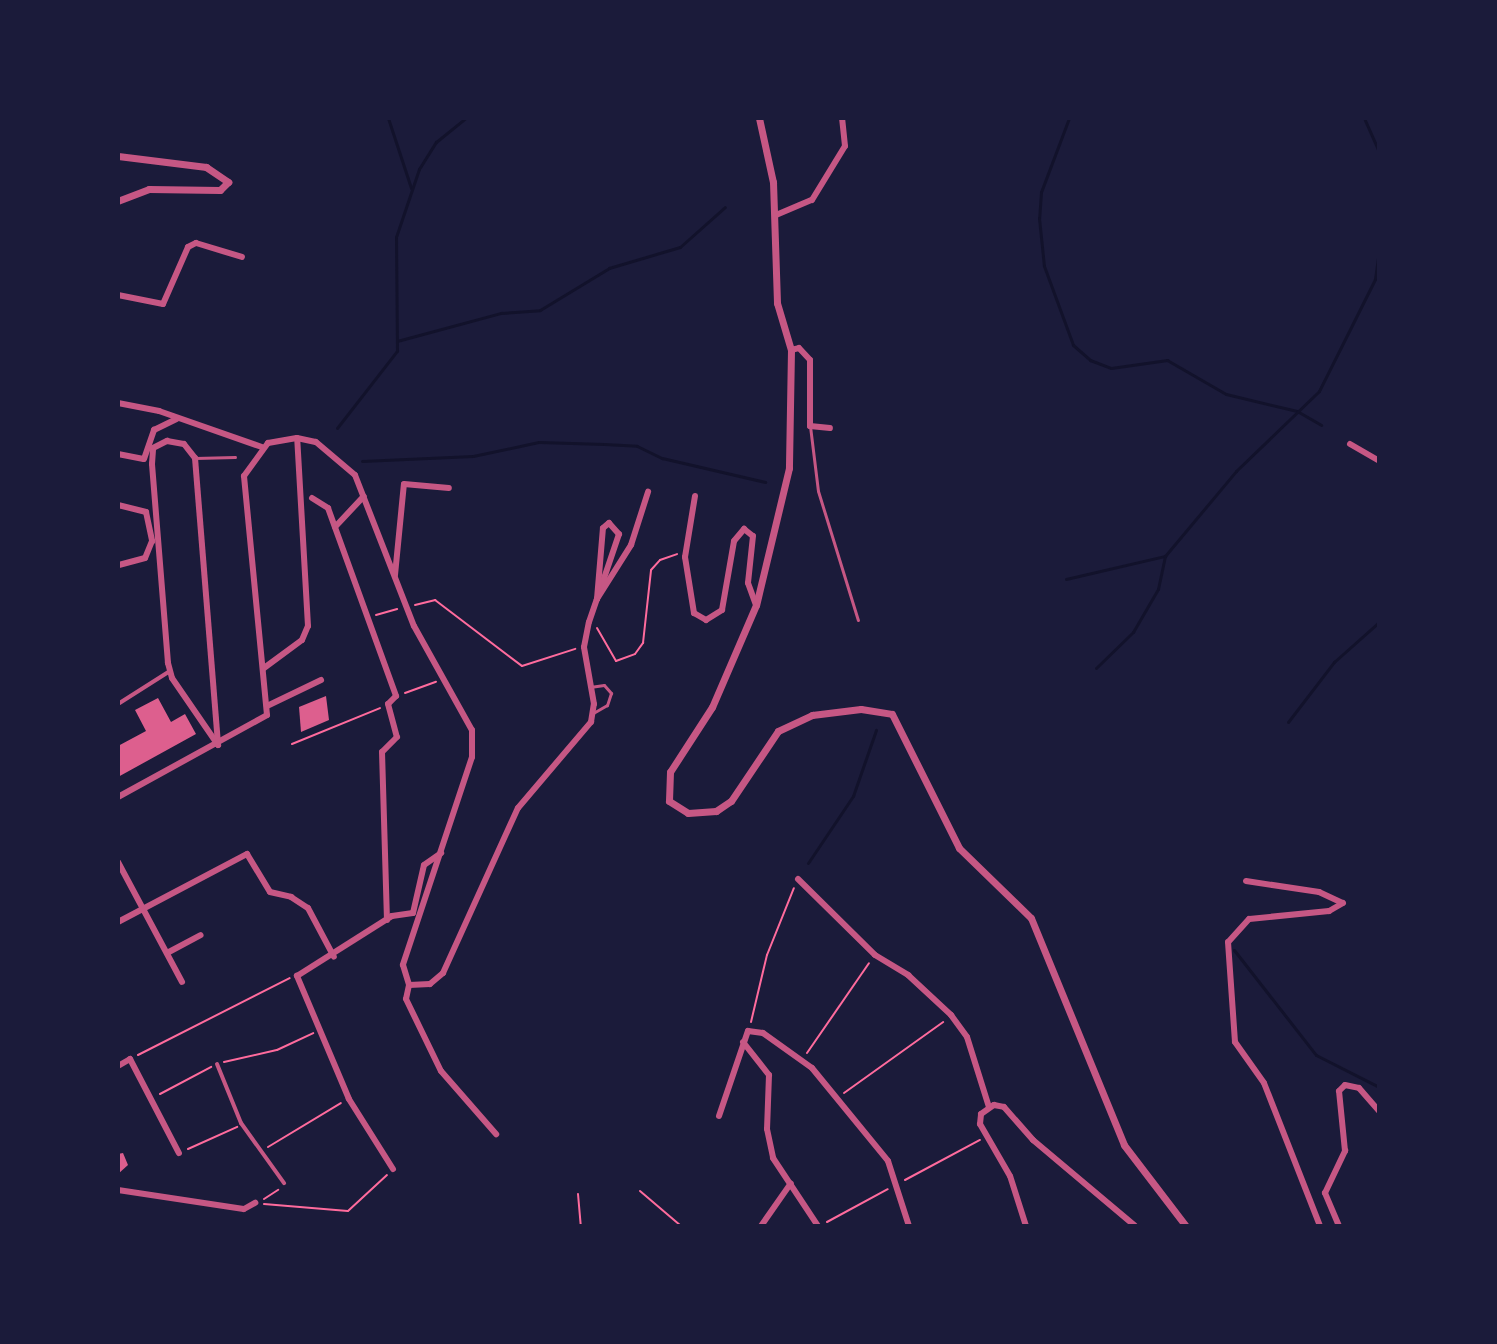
<!DOCTYPE html>
<style>
body{margin:0}
#map{position:relative;width:1497px;height:1344px;overflow:hidden;background:#1b1b3a;font-family:Arial,sans-serif}
div>[style]{position:absolute}
[style*='--x']{left:calc(var(--x)*1px);top:calc(var(--y)*1px);width:calc(var(--w)*1px);rotate:calc(var(--a)*1deg)}
.stream>*{height:3px;margin:-1.5px;padding:0 1.5px;transform-origin:1.5px;border-radius:1.5px;background:#12122b}
.building>*{inset:0;background:#dd5f8e}
.path>*{height:2px;margin:-1px;padding:0 1px;transform-origin:1px;border-radius:1px;background:#ff6b9d}
.service>*{height:3px;margin:-1.5px;padding:0 1.5px;transform-origin:1.5px;border-radius:1.5px;background:#c65784}
.pedestrian>*{height:4px;margin:-2px;padding:0 2px;transform-origin:2px;border-radius:2px;background:#c65784}
.minor>*{height:6px;margin:-3px;padding:0 3px;transform-origin:3px;border-radius:3px;background:#c65784}
.tertiary>*{height:7px;margin:-3.5px;padding:0 3.5px;transform-origin:3.5px;border-radius:3.5px;background:#c65784}
span{translate:-50% -50%;white-space:nowrap;text-align:center;line-height:1.15;-webkit-text-stroke:8px #1b1b3a;paint-order:stroke}
.frame{position:absolute;inset:0;border:120px solid #1b1b3a;pointer-events:none}
</style>
<div id="map">
<div class="stream">
<div style="--x:388;--y:118;--w:74;--a:71.8"></div>
<div style="--x:1069;--y:118;--w:79;--a:110.7"></div>
<div style="--x:1041;--y:192;--w:26;--a:94"></div>
<div style="--x:1039;--y:218;--w:48;--a:84.1"></div>
<div style="--x:1044;--y:266;--w:84;--a:69.8"></div>
<div style="--x:1073;--y:345;--w:23;--a:41"></div>
<div style="--x:1090;--y:360;--w:22;--a:21"></div>
<div style="--x:1111;--y:368;--w:57;--a:-8.1"></div>
<div style="--x:1167;--y:360;--w:68;--a:30"></div>
<div style="--x:1226;--y:394;--w:73;--a:13.5"></div>
<div style="--x:1297;--y:411;--w:28;--a:30"></div>
<div style="--x:1364;--y:118;--w:37;--a:66"></div>
<div style="--x:397;--y:341;--w:108;--a:-15.1"></div>
<div style="--x:501;--y:313;--w:39;--a:-4"></div>
<div style="--x:540;--y:310;--w:81;--a:-31.3"></div>
<div style="--x:609;--y:268;--w:74;--a:-16.5"></div>
<div style="--x:680;--y:247;--w:60;--a:-41.6"></div>
<div style="--x:337;--y:428;--w:98;--a:-52.1"></div>
<div style="--x:397;--y:351;--w:114;--a:-90.5"></div>
<div style="--x:396;--y:237;--w:72;--a:-71.3"></div>
<div style="--x:419;--y:169;--w:32;--a:-58"></div>
<div style="--x:436;--y:142;--w:38;--a:-39"></div>
<div style="--x:362;--y:461;--w:111;--a:-2.6"></div>
<div style="--x:473;--y:456;--w:67;--a:-12"></div>
<div style="--x:539;--y:442;--w:65;--a:1.8"></div>
<div style="--x:604;--y:444;--w:33;--a:3"></div>
<div style="--x:637;--y:446;--w:28;--a:26"></div>
<div style="--x:662;--y:458;--w:106;--a:13.1"></div>
<div style="--x:1066;--y:579;--w:102;--a:-13.1"></div>
<div style="--x:1096;--y:668;--w:52;--a:-44.2"></div>
<div style="--x:1133;--y:632;--w:50;--a:-59.8"></div>
<div style="--x:1158;--y:589;--w:34;--a:-78"></div>
<div style="--x:1165;--y:556;--w:111;--a:-50.1"></div>
<div style="--x:1236;--y:471;--w:115;--a:-43.9"></div>
<div style="--x:1319;--y:391;--w:125;--a:-63.4"></div>
<div style="--x:1375;--y:279;--w:29;--a:-82"></div>
<div style="--x:1288;--y:722;--w:76;--a:-52.5"></div>
<div style="--x:1334;--y:662;--w:60;--a:-41.6"></div>
<div style="--x:808;--y:863;--w:81;--a:-56.1"></div>
<div style="--x:853;--y:796;--w:70;--a:-70.8"></div>
<div style="--x:1234;--y:950;--w:133;--a:52"></div>
<div style="--x:1316;--y:1055;--w:71;--a:26.9"></div>
</div>
<div class="building">
<div style="clip-path:polygon(326px 696px,329px 720px,301px 732px,299px 707px)"></div>
<div style="clip-path:polygon(158px 698px,171px 722px,185px 714px,196px 734px,118px 777px,118px 746px,146px 731px,135px 710px)"></div>
<div style="clip-path:polygon(123px 1153px,128px 1165px,118px 1174px,118px 1154px)"></div>
</div>
<div class="path">
<div style="--x:415;--y:605;--w:21;--a:-14"></div>
<div style="--x:435;--y:600;--w:109;--a:37.2"></div>
<div style="--x:522;--y:666;--w:56;--a:-17.8"></div>
<div style="--x:376;--y:615;--w:22;--a:-16"></div>
<div style="--x:597;--y:628;--w:38;--a:60"></div>
<div style="--x:616;--y:661;--w:20;--a:-20"></div>
<div style="--x:635;--y:654;--w:14;--a:-54"></div>
<div style="--x:643;--y:643;--w:73;--a:-83.7"></div>
<div style="--x:651;--y:570;--w:13;--a:-48"></div>
<div style="--x:660;--y:560;--w:18;--a:-19"></div>
<div style="--x:405;--y:693;--w:33;--a:-20"></div>
<div style="--x:292;--y:744;--w:95;--a:-22.2"></div>
<div style="--x:751;--y:1022;--w:69;--a:-76.6"></div>
<div style="--x:767;--y:955;--w:72;--a:-68.1"></div>
<div style="--x:807;--y:1053;--w:109;--a:-55.4"></div>
<div style="--x:138;--y:1055;--w:170;--a:-26.9"></div>
<div style="--x:224;--y:1062;--w:54;--a:-12.8"></div>
<div style="--x:277;--y:1050;--w:40;--a:-25"></div>
<div style="--x:844;--y:1093;--w:122;--a:-35.6"></div>
<div style="--x:160;--y:1094;--w:58;--a:-27.9"></div>
<div style="--x:268;--y:1147;--w:85;--a:-31.1"></div>
<div style="--x:188;--y:1149;--w:54;--a:-24.2"></div>
<div style="--x:905;--y:1180;--w:85;--a:-28.1"></div>
<div style="--x:640;--y:1191;--w:54;--a:40.5"></div>
<div style="--x:578;--y:1194;--w:32;--a:85"></div>
<div style="--x:264;--y:1199;--w:17;--a:-33"></div>
<div style="--x:264;--y:1204;--w:84;--a:4.8"></div>
<div style="--x:348;--y:1211;--w:53;--a:-42.7"></div>
<div style="--x:827;--y:1222;--w:69;--a:-28.4"></div>
</div>
<div class="service">
<div style="--x:810;--y:426;--w:65;--a:83"></div>
<div style="--x:818;--y:491;--w:135;--a:72.8"></div>
<div style="--x:195;--y:458;--w:40;--a:-1.4"></div>
<div style="--x:590;--y:687;--w:14;--a:-8"></div>
<div style="--x:604;--y:685;--w:11;--a:49"></div>
<div style="--x:611;--y:693;--w:13;--a:108"></div>
<div style="--x:607;--y:705;--w:16;--a:150"></div>
</div>
<div class="pedestrian">
<div style="--x:118;--y:704;--w:62;--a:-32.4"></div>
<div style="--x:217;--y:1064;--w:64;--a:67.9"></div>
<div style="--x:241;--y:1123;--w:74;--a:54.4"></div>
</div>
<div class="minor">
<div style="--x:776;--y:215;--w:39;--a:-23"></div>
<div style="--x:812;--y:200;--w:63;--a:-58.6"></div>
<div style="--x:845;--y:146;--w:28;--a:-96"></div>
<div style="--x:118;--y:295;--w:46;--a:11.3"></div>
<div style="--x:163;--y:304;--w:62;--a:-66.3"></div>
<div style="--x:188;--y:247;--w:9;--a:-27"></div>
<div style="--x:196;--y:243;--w:48;--a:16.9"></div>
<div style="--x:791;--y:350;--w:8;--a:-14"></div>
<div style="--x:799;--y:348;--w:16;--a:47"></div>
<div style="--x:810;--y:360;--w:66;--a:90"></div>
<div style="--x:810;--y:426;--w:20;--a:6"></div>
<div style="--x:118;--y:403;--w:42;--a:11"></div>
<div style="--x:159;--y:411;--w:109;--a:19.3"></div>
<div style="--x:167;--y:441;--w:17;--a:10"></div>
<div style="--x:184;--y:444;--w:18;--a:52"></div>
<div style="--x:195;--y:458;--w:288;--a:85.4"></div>
<div style="--x:218;--y:745;--w:81;--a:-124.5"></div>
<div style="--x:172;--y:678;--w:16;--a:-105"></div>
<div style="--x:168;--y:663;--w:200;--a:-94.6"></div>
<div style="--x:152;--y:464;--w:16;--a:-86"></div>
<div style="--x:153;--y:448;--w:16;--a:-27"></div>
<div style="--x:1350;--y:444;--w:34;--a:30"></div>
<div style="--x:118;--y:454;--w:26;--a:11"></div>
<div style="--x:144;--y:459;--w:31;--a:-71"></div>
<div style="--x:154;--y:430;--w:25;--a:-26"></div>
<div style="--x:695;--y:496;--w:62;--a:99.3"></div>
<div style="--x:685;--y:557;--w:57;--a:80.9"></div>
<div style="--x:694;--y:613;--w:14;--a:30"></div>
<div style="--x:706;--y:620;--w:19;--a:-32"></div>
<div style="--x:722;--y:610;--w:70;--a:-80.1"></div>
<div style="--x:734;--y:541;--w:16;--a:-50"></div>
<div style="--x:744;--y:529;--w:11;--a:38"></div>
<div style="--x:753;--y:536;--w:47;--a:96.1"></div>
<div style="--x:748;--y:583;--w:23;--a:70"></div>
<div style="--x:312;--y:498;--w:19;--a:32"></div>
<div style="--x:328;--y:508;--w:200;--a:70.1"></div>
<div style="--x:396;--y:696;--w:11;--a:135"></div>
<div style="--x:388;--y:704;--w:34;--a:75"></div>
<div style="--x:397;--y:737;--w:21;--a:135"></div>
<div style="--x:382;--y:752;--w:168;--a:88.3"></div>
<div style="--x:118;--y:505;--w:29;--a:14"></div>
<div style="--x:146;--y:512;--w:30;--a:78"></div>
<div style="--x:152;--y:541;--w:18;--a:112"></div>
<div style="--x:145;--y:558;--w:28;--a:165"></div>
<div style="--x:609;--y:523;--w:15;--a:48"></div>
<div style="--x:619;--y:534;--w:69;--a:108.7"></div>
<div style="--x:597;--y:599;--w:71;--a:-85.2"></div>
<div style="--x:603;--y:528;--w:8;--a:-40"></div>
<div style="--x:335;--y:527;--w:42;--a:-46.9"></div>
<div style="--x:395;--y:575;--w:91;--a:-84.4"></div>
<div style="--x:404;--y:484;--w:45;--a:5.1"></div>
<div style="--x:264;--y:668;--w:47;--a:-36.4"></div>
<div style="--x:302;--y:640;--w:15;--a:-67"></div>
<div style="--x:308;--y:626;--w:188;--a:-93.3"></div>
<div style="--x:267;--y:706;--w:60;--a:-25.7"></div>
<div style="--x:118;--y:797;--w:170;--a:-28.8"></div>
<div style="--x:267;--y:715;--w:240;--a:-95.5"></div>
<div style="--x:244;--y:476;--w:41;--a:-54"></div>
<div style="--x:268;--y:443;--w:29;--a:-10"></div>
<div style="--x:297;--y:438;--w:19;--a:12"></div>
<div style="--x:316;--y:442;--w:51;--a:40.2"></div>
<div style="--x:355;--y:475;--w:162;--a:68.7"></div>
<div style="--x:414;--y:626;--w:119;--a:60.9"></div>
<div style="--x:472;--y:730;--w:27;--a:90"></div>
<div style="--x:472;--y:757;--w:219;--a:108.4"></div>
<div style="--x:403;--y:965;--w:21;--a:73"></div>
<div style="--x:409;--y:985;--w:21;--a:-3"></div>
<div style="--x:430;--y:984;--w:17;--a:-40"></div>
<div style="--x:443;--y:973;--w:181;--a:-65.6"></div>
<div style="--x:518;--y:808;--w:113;--a:-49.7"></div>
<div style="--x:591;--y:722;--w:18;--a:-81"></div>
<div style="--x:594;--y:704;--w:58;--a:-100"></div>
<div style="--x:584;--y:647;--w:25;--a:-79"></div>
<div style="--x:589;--y:622;--w:24;--a:-71"></div>
<div style="--x:597;--y:599;--w:64;--a:-57.8"></div>
<div style="--x:631;--y:545;--w:56;--a:-72.2"></div>
<div style="--x:118;--y:862;--w:136;--a:61.9"></div>
<div style="--x:798;--y:879;--w:108;--a:44.6"></div>
<div style="--x:875;--y:955;--w:39;--a:31"></div>
<div style="--x:908;--y:975;--w:59;--a:42.9"></div>
<div style="--x:951;--y:1015;--w:27;--a:54"></div>
<div style="--x:967;--y:1037;--w:73;--a:72.6"></div>
<div style="--x:1246;--y:881;--w:74;--a:8.6"></div>
<div style="--x:1319;--y:892;--w:26;--a:25"></div>
<div style="--x:1343;--y:903;--w:16;--a:150"></div>
<div style="--x:1329;--y:911;--w:80;--a:174.3"></div>
<div style="--x:1249;--y:919;--w:31;--a:132"></div>
<div style="--x:1228;--y:942;--w:100;--a:86"></div>
<div style="--x:1235;--y:1042;--w:50;--a:54.7"></div>
<div style="--x:1264;--y:1083;--w:154;--a:68.6"></div>
<div style="--x:118;--y:922;--w:146;--a:-27.8"></div>
<div style="--x:247;--y:854;--w:44;--a:58.8"></div>
<div style="--x:270;--y:892;--w:22;--a:13"></div>
<div style="--x:291;--y:897;--w:20;--a:33"></div>
<div style="--x:308;--y:908;--w:55;--a:62"></div>
<div style="--x:167;--y:953;--w:38;--a:-28"></div>
<div style="--x:409;--y:985;--w:14;--a:102"></div>
<div style="--x:406;--y:999;--w:80;--a:64.1"></div>
<div style="--x:441;--y:1071;--w:84;--a:48.9"></div>
<div style="--x:743;--y:1042;--w:42;--a:51.8"></div>
<div style="--x:769;--y:1075;--w:54;--a:92.1"></div>
<div style="--x:767;--y:1129;--w:30;--a:78"></div>
<div style="--x:773;--y:1158;--w:82;--a:56.5"></div>
<div style="--x:118;--y:1066;--w:14;--a:-30"></div>
<div style="--x:130;--y:1059;--w:106;--a:62.5"></div>
<div style="--x:719;--y:1116;--w:90;--a:-71.2"></div>
<div style="--x:748;--y:1031;--w:15;--a:8"></div>
<div style="--x:763;--y:1033;--w:60;--a:35.5"></div>
<div style="--x:812;--y:1068;--w:120;--a:50.7"></div>
<div style="--x:888;--y:1161;--w:68;--a:72.1"></div>
<div style="--x:393;--y:1169;--w:83;--a:-122.2"></div>
<div style="--x:349;--y:1099;--w:134;--a:-112.9"></div>
<div style="--x:297;--y:976;--w:112;--a:-32.3"></div>
<div style="--x:392;--y:916;--w:21;--a:-8"></div>
<div style="--x:413;--y:913;--w:49;--a:-77.1"></div>
<div style="--x:424;--y:865;--w:21;--a:-35"></div>
<div style="--x:118;--y:1190;--w:127;--a:8.6"></div>
<div style="--x:244;--y:1209;--w:13;--a:-29"></div>
<div style="--x:761;--y:1226;--w:52;--a:-55.1"></div>
<div style="--x:1026;--y:1226;--w:52;--a:-107.7"></div>
<div style="--x:1010;--y:1176;--w:60;--a:-120"></div>
<div style="--x:980;--y:1124;--w:10;--a:-84"></div>
<div style="--x:981;--y:1114;--w:16;--a:-35"></div>
<div style="--x:994;--y:1105;--w:10;--a:11"></div>
<div style="--x:1004;--y:1107;--w:44;--a:48.7"></div>
<div style="--x:1033;--y:1140;--w:133;--a:40.1"></div>
<div style="--x:1339;--y:1226;--w:36;--a:-113"></div>
<div style="--x:1325;--y:1193;--w:47;--a:-64.5"></div>
<div style="--x:1345;--y:1151;--w:60;--a:-95.7"></div>
<div style="--x:1339;--y:1091;--w:8;--a:-45"></div>
<div style="--x:1345;--y:1085;--w:14;--a:12"></div>
<div style="--x:1359;--y:1088;--w:30;--a:49"></div>
</div>
<div class="tertiary">
<div style="--x:759;--y:118;--w:66;--a:77.7"></div>
<div style="--x:773;--y:182;--w:121;--a:88.1"></div>
<div style="--x:777;--y:303;--w:49;--a:73.4"></div>
<div style="--x:791;--y:350;--w:118;--a:91"></div>
<div style="--x:789;--y:468;--w:141;--a:103.5"></div>
<div style="--x:756;--y:605;--w:111;--a:113.3"></div>
<div style="--x:712;--y:707;--w:77;--a:122.9"></div>
<div style="--x:670;--y:772;--w:29;--a:92"></div>
<div style="--x:669;--y:801;--w:22;--a:32"></div>
<div style="--x:688;--y:813;--w:28;--a:-4"></div>
<div style="--x:716;--y:811;--w:18;--a:-34"></div>
<div style="--x:731;--y:801;--w:84;--a:-56.1"></div>
<div style="--x:778;--y:731;--w:38;--a:-25"></div>
<div style="--x:812;--y:715;--w:49;--a:-7"></div>
<div style="--x:861;--y:709;--w:31;--a:9"></div>
<div style="--x:892;--y:714;--w:150;--a:63.4"></div>
<div style="--x:959;--y:848;--w:100;--a:44.2"></div>
<div style="--x:1031;--y:918;--w:245;--a:67.7"></div>
<div style="--x:1124;--y:1145;--w:102;--a:52.6"></div>
<div style="--x:118;--y:156;--w:89;--a:7.1"></div>
<div style="--x:206;--y:167;--w:27;--a:34"></div>
<div style="--x:228;--y:182;--w:11;--a:135"></div>
<div style="--x:220;--y:190;--w:71;--a:-179.2"></div>
<div style="--x:149;--y:189;--w:33;--a:159"></div>
</div>
<div class="frame"></div>
</div>
